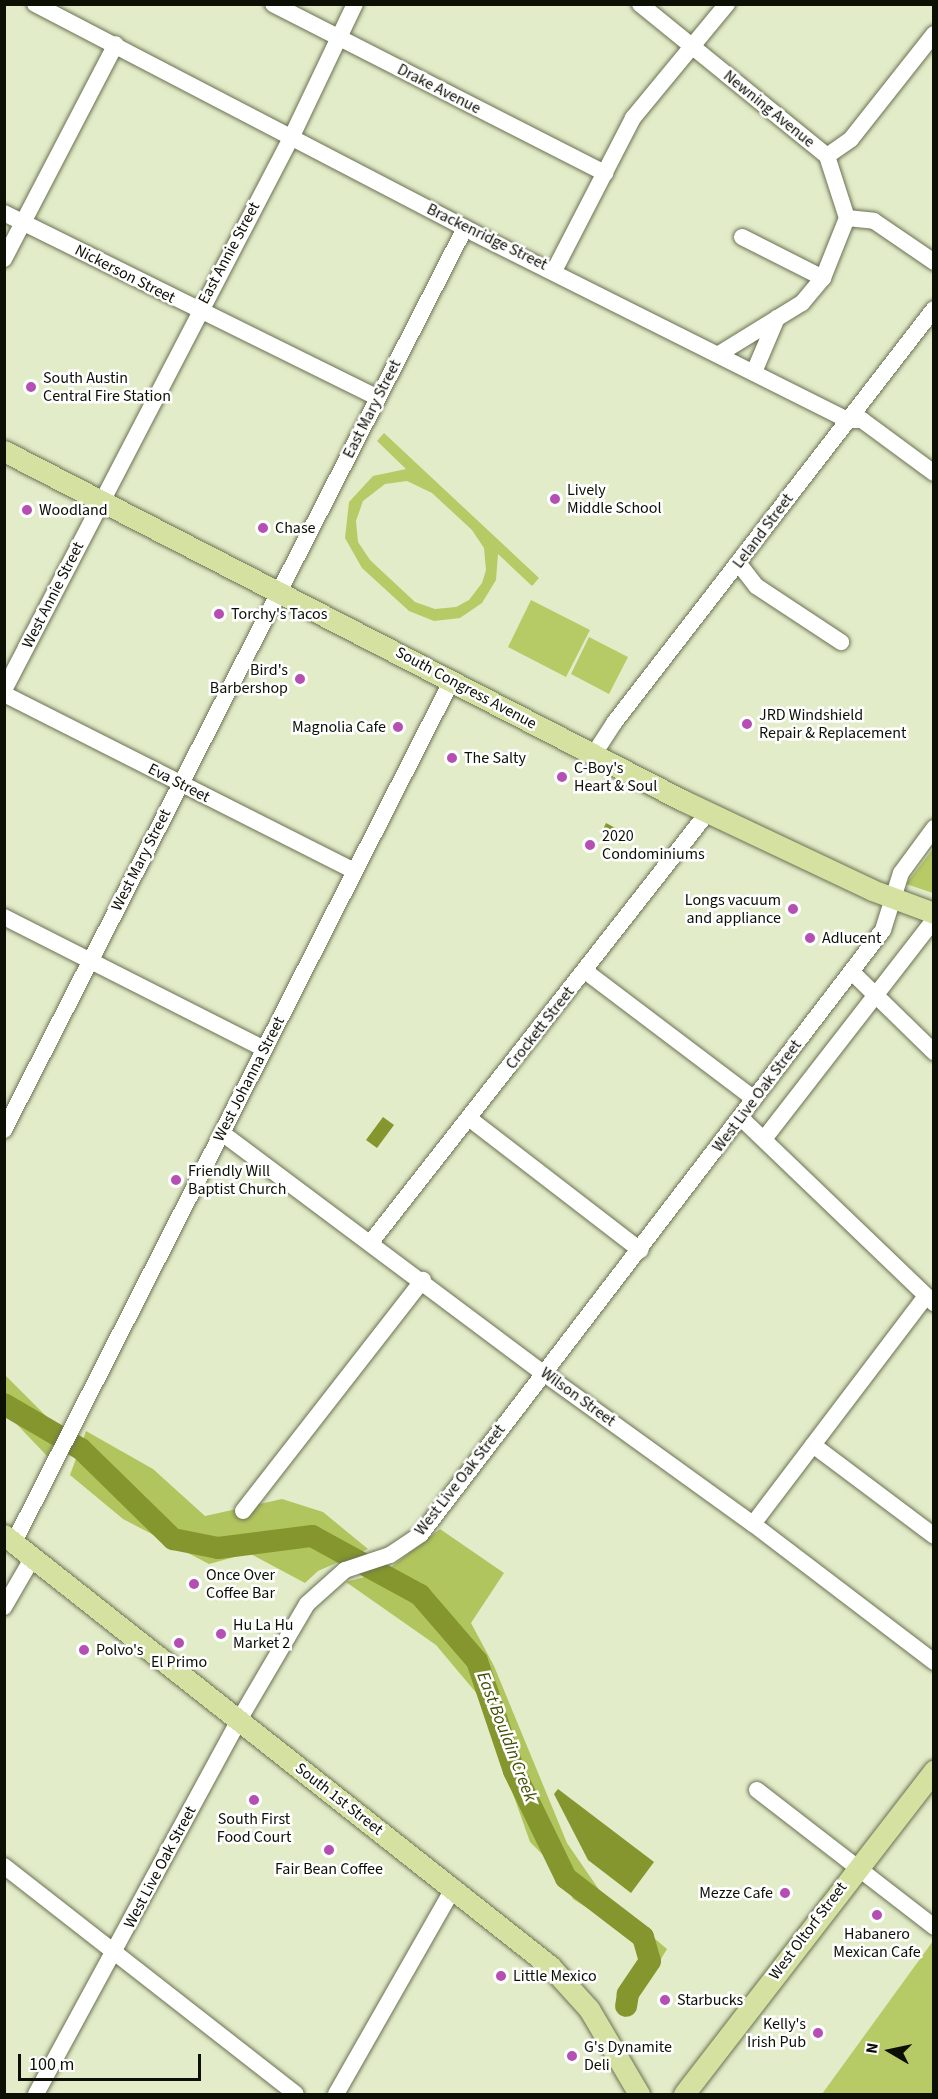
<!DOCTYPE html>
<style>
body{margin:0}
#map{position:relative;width:938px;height:2099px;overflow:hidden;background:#e3ecc9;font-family:"Source Sans 3",sans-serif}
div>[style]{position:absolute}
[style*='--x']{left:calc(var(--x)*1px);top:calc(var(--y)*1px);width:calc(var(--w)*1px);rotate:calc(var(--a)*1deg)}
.green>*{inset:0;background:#b6ca66}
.forest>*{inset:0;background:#b1c55f}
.water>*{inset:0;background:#84962d}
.river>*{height:22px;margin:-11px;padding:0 11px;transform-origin:11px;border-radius:11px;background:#84962d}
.roads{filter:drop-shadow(0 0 2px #6a7252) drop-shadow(0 0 2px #6a7252)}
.minor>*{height:16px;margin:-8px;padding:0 8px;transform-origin:8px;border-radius:8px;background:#fff}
.major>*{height:21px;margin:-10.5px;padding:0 10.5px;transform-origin:10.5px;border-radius:10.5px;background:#d4e1a1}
.dots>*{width:16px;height:16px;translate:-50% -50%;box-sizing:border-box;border:3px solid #fff;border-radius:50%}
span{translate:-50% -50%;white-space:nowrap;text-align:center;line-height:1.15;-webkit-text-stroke:5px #fff;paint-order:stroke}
.street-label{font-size:16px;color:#0c0f04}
.poi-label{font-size:16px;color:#0c0f04}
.left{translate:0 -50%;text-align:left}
.right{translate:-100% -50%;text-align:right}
.water-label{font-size:18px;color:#434f00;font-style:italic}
.frame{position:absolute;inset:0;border:6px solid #0c0f04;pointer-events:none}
.north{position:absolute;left:860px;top:2021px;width:60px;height:60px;-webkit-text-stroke:4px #fff;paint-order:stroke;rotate:279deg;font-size:16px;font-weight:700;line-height:24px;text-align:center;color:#0c0f04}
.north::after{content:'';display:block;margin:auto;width:21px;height:27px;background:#0c0f04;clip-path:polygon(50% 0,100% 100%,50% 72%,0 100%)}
.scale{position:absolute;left:18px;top:2054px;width:183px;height:27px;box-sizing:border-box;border:3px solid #0c0f04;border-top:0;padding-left:8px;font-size:18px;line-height:21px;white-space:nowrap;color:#0c0f04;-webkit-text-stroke:4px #fff;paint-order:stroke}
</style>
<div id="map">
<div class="green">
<div style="clip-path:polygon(evenodd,384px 433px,539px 578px,532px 586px,498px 554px,496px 580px,482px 603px,460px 618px,434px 621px,409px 611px,362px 568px,345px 538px,349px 502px,373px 476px,406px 469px,377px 441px,384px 433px,407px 481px,432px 493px,472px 530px,484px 548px,486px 570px,482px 583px,469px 600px,456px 607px,435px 609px,415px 602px,370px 560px,358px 542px,356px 521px,363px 501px,385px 484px,407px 481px)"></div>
<div style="clip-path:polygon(531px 600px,590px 630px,566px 677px,508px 647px)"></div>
<div style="clip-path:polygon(589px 637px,628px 657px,609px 694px,571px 674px)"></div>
<div style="clip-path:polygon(933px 849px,933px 893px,906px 884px)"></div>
<div style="clip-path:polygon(933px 1941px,933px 2094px,822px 2094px)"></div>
</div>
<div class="forest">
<div style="clip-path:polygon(4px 1374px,60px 1430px,48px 1457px,5px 1412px)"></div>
<div style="clip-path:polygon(86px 1431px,153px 1469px,205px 1516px,282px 1499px,323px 1512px,368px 1549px,318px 1571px,305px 1583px,249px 1553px,209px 1564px,123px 1519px,70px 1475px)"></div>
<div style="clip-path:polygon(440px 1529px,504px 1573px,471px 1623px,494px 1666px,567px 1843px,602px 1894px,667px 1949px,633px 2005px,629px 1987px,643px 1963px,643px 1948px,638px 1940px,573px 1899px,560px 1872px,530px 1842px,478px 1695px,436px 1645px,346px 1582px,386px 1571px)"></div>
</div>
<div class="water">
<div style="clip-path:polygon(606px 823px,625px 833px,620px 844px,601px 834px)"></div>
<div style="clip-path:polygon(383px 1117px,394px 1125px,377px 1148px,366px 1140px)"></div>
<div style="clip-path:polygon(558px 1789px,654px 1862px,631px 1893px,588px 1860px,554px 1794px)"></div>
</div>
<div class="river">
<div style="--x:4;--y:1404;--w:89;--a:30.3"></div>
<div style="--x:81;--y:1449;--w:129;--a:44.4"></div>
<div style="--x:173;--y:1539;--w:46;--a:11.3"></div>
<div style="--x:218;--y:1548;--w:95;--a:-7.3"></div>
<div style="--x:312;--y:1536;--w:123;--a:28.6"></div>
<div style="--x:420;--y:1595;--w:87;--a:49.2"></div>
<div style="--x:477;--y:1661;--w:116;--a:71.4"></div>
<div style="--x:514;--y:1771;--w:119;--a:64.1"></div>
<div style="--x:566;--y:1878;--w:97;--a:37.5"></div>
<div style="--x:643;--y:1937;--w:25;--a:74"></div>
<div style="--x:650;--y:1961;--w:40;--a:124"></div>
<div style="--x:628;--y:1994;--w:12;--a:99"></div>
</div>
<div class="roads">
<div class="minor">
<div style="--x:35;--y:4;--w:495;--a:27.5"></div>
<div style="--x:474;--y:233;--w:418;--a:26.6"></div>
<div style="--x:848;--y:420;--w:14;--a:0"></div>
<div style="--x:862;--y:420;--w:89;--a:36.4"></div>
<div style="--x:273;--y:4;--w:373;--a:27"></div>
<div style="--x:640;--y:4;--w:241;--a:39.1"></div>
<div style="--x:827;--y:156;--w:65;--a:72.1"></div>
<div style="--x:847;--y:218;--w:27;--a:6"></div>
<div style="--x:874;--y:221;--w:73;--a:34.3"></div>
<div style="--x:827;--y:156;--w:29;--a:-35"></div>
<div style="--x:851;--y:139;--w:134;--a:-51.7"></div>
<div style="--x:4;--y:213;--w:416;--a:26.3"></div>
<div style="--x:742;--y:237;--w:91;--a:26.8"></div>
<div style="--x:4;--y:259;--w:242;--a:-62.5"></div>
<div style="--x:554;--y:271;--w:172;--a:-62.7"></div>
<div style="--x:633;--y:118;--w:148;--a:-50.5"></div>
<div style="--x:719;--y:354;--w:97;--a:-31.6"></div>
<div style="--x:802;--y:303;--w:33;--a:-50"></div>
<div style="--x:823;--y:278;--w:65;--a:-68.2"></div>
<div style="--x:754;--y:372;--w:59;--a:-66.9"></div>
<div style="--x:739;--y:564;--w:28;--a:52"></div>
<div style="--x:756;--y:586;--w:102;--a:33.4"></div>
<div style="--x:4;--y:690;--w:624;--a:-62.53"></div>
<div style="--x:292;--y:136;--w:146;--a:-64.5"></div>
<div style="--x:4;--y:694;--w:392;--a:26.8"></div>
<div style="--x:594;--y:754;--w:37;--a:-57"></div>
<div style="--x:614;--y:723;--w:523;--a:-52.3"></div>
<div style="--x:4;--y:917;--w:292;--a:26.9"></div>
<div style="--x:585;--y:971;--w:212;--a:37.1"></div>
<div style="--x:852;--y:972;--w:115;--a:44.3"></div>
<div style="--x:740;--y:1117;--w:269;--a:43.8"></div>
<div style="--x:470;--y:1119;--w:215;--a:37.6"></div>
<div style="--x:4;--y:1130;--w:1013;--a:-62.93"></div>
<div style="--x:222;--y:1133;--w:399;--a:36.8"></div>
<div style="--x:542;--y:1372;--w:260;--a:35.8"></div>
<div style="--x:753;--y:1524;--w:228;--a:37.3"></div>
<div style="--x:764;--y:1139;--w:277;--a:-52.2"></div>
<div style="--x:371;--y:1242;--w:546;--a:-51.91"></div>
<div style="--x:813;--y:1445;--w:151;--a:36.9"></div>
<div style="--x:243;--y:1511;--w:293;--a:-52.1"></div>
<div style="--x:753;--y:1524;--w:286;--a:-52.8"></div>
<div style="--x:14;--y:1542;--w:967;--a:-63.06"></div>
<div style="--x:4;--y:1607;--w:58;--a:-59.9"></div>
<div style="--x:757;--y:1790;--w:224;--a:37.7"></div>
<div style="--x:4;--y:1866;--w:370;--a:38"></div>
<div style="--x:36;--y:2094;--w:426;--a:-61.5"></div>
<div style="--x:239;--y:1720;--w:134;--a:-59.6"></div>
<div style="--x:307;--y:1604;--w:51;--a:-41.8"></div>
<div style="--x:345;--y:1570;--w:47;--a:-18.4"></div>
<div style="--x:390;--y:1555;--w:37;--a:-34"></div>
<div style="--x:421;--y:1534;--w:760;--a:-52.59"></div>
<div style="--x:883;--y:930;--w:60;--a:-72.5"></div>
<div style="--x:901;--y:873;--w:56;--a:-53.7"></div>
<div style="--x:336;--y:2094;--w:238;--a:-60.3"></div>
</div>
<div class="major">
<div style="--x:4;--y:451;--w:763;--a:27.24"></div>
<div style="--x:682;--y:800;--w:210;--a:25.3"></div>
<div style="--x:872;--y:890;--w:66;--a:20.4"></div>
<div style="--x:4;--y:1535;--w:696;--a:38.29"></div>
<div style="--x:550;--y:1966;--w:58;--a:47.8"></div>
<div style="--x:589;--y:2009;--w:99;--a:59.5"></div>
<div style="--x:684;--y:2094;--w:409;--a:-52.3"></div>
</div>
</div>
<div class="dots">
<div style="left:31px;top:387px;background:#b64fb3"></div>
<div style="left:555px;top:499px;background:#b64fb3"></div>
<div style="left:27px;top:510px;background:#b64fb3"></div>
<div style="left:263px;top:528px;background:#b64fb3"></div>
<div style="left:219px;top:614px;background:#b64fb3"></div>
<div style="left:300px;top:679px;background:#b64fb3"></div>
<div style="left:747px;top:724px;background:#b64fb3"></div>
<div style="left:398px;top:727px;background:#b64fb3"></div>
<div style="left:452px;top:758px;background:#b64fb3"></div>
<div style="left:562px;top:777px;background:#b64fb3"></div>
<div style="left:590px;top:845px;background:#b64fb3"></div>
<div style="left:793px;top:909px;background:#b64fb3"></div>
<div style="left:810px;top:938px;background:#b64fb3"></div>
<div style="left:176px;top:1180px;background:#b64fb3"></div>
<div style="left:194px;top:1584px;background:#b64fb3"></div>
<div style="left:221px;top:1634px;background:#b64fb3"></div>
<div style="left:179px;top:1643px;background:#b64fb3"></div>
<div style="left:84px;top:1650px;background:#b64fb3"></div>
<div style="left:254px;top:1800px;background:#b64fb3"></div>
<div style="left:329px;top:1850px;background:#b64fb3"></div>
<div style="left:785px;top:1893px;background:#b64fb3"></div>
<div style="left:877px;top:1915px;background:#b64fb3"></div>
<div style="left:501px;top:1976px;background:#b64fb3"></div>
<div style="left:665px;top:2000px;background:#b64fb3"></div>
<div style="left:818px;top:2033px;background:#b64fb3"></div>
<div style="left:572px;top:2056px;background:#b64fb3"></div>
</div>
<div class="street-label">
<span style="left:439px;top:89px;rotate:27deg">Drake Avenue</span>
<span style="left:769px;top:109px;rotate:39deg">Newning Avenue</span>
<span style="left:487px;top:237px;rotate:26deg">Brackenridge Street</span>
<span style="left:229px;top:253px;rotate:-62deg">East Annie Street</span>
<span style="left:125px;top:274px;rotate:27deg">Nickerson Street</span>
<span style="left:372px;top:409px;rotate:-63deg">East Mary Street</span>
<span style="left:763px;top:531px;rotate:-53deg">Leland Street</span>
<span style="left:53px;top:595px;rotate:-63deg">West Annie Street</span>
<span style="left:466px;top:688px;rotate:28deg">South Congress Avenue</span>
<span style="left:179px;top:783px;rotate:27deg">Eva Street</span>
<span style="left:141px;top:860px;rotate:-63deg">West Mary Street</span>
<span style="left:540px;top:1028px;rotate:-52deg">Crockett Street</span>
<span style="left:249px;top:1079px;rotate:-63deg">West Johanna Street</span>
<span style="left:757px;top:1096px;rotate:-53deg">West Live Oak Street</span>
<span style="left:578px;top:1397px;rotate:36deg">Wilson Street</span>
<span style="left:460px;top:1480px;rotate:-52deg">West Live Oak Street</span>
<span style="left:339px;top:1799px;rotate:38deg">South 1st Street</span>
<span style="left:160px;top:1867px;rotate:-62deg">West Live Oak Street</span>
<span style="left:808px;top:1931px;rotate:-53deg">West Oltorf Street</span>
</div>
<div class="poi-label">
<span class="left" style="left:43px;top:387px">South Austin<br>Central Fire Station</span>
<span class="left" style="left:567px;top:499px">Lively<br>Middle School</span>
<span class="left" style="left:39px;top:510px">Woodland</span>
<span class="left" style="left:275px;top:528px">Chase</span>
<span class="left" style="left:231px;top:614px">Torchy's Tacos</span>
<span class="right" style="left:288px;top:679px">Bird's<br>Barbershop</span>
<span class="left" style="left:759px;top:724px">JRD Windshield<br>Repair &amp; Replacement</span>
<span class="right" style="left:386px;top:727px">Magnolia Cafe</span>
<span class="left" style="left:464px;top:758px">The Salty</span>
<span class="left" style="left:574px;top:777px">C-Boy's<br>Heart &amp; Soul</span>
<span class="left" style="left:602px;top:845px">2020<br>Condominiums</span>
<span class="right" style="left:781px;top:909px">Longs vacuum<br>and appliance</span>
<span class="left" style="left:822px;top:938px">Adlucent</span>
<span class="left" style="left:188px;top:1180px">Friendly Will<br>Baptist Church</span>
<span class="left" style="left:206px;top:1584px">Once Over<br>Coffee Bar</span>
<span class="left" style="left:233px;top:1634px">Hu La Hu<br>Market 2</span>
<span class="left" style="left:96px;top:1650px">Polvo's</span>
<span style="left:179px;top:1662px">El Primo</span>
<span style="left:254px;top:1828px">South First<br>Food Court</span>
<span style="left:329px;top:1869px">Fair Bean Coffee</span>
<span class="right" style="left:773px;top:1893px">Mezze Cafe</span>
<span style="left:877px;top:1943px">Habanero<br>Mexican Cafe</span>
<span class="left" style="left:513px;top:1976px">Little Mexico</span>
<span class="left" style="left:677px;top:2000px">Starbucks</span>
<span class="right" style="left:806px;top:2033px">Kelly's<br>Irish Pub</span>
<span class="left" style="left:584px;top:2056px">G's Dynamite<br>Deli</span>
</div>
<div class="water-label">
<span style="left:506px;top:1737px;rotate:69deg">East Bouldin Creek</span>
</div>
<div class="frame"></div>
<div class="north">N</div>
<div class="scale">100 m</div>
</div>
